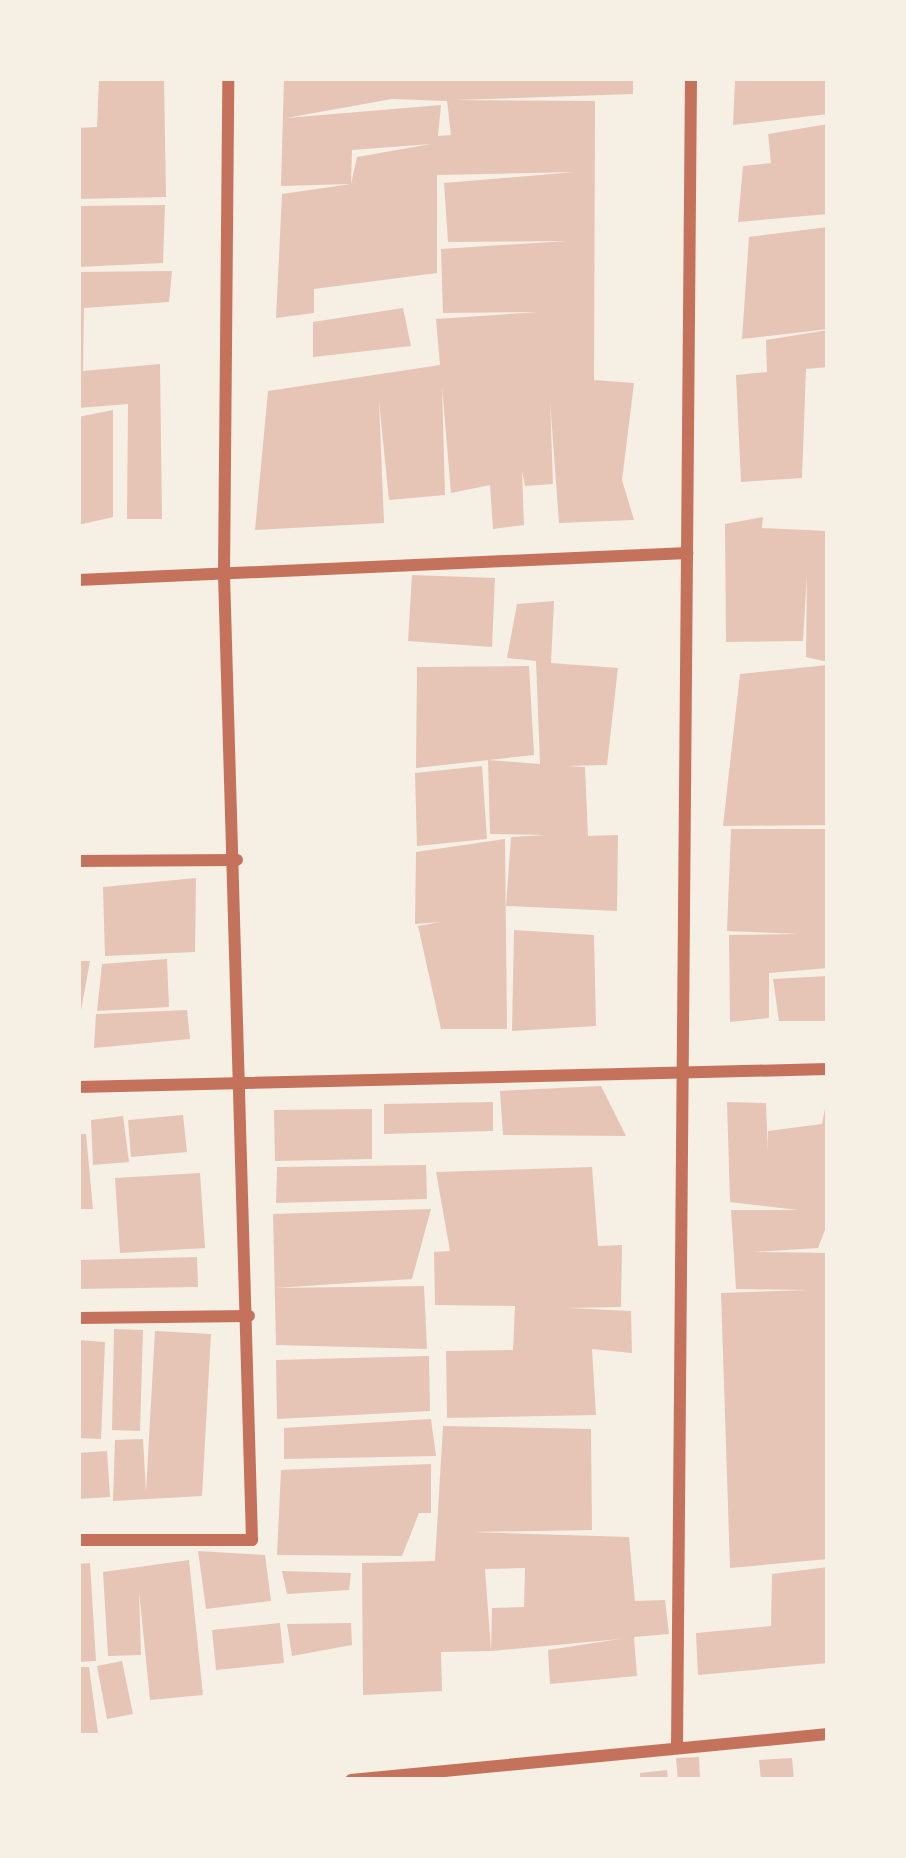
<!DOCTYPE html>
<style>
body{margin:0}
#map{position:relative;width:906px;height:1858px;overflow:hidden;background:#f6efe4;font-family:Figtree,sans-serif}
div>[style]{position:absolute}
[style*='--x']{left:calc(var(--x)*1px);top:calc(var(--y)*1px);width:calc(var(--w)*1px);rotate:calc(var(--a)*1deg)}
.building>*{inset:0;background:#e6c5b7}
.minor>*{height:12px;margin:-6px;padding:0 6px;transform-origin:6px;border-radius:6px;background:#c5725c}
span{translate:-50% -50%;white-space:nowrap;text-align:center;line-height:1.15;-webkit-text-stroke:9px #f6efe4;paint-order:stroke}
.frame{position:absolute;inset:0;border:81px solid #f6efe4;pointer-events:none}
</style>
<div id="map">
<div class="building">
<div style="clip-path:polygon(99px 78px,164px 78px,166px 197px,78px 199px,78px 128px,97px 127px)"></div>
<div style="clip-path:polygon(evenodd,284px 78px,633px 78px,633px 94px,455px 100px,595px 101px,594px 380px,634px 383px,622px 480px,634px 520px,559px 523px,550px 401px,553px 484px,525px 486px,522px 471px,524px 525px,493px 529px,490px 485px,451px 493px,442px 387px,445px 495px,389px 500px,379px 401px,384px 523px,255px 530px,268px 391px,440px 365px,436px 319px,539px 312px,443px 313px,441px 249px,567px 241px,448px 242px,444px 183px,575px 172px,437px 175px,437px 273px,314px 289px,314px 313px,276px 318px,282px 194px,351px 184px,281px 186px,284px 78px,392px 99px,447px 101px,451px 135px,438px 136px,441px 105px,286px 118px,392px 99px,284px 78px,431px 144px,357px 157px,351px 184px,352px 150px,431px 144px)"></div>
<div style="clip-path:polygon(778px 78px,828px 78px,828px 114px,733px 125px,735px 81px)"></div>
<div style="clip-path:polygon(828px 124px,828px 214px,738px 222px,743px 166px,771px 163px,768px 134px)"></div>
<div style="clip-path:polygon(165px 205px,163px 263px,78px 267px,78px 206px)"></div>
<div style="clip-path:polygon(828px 227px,828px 329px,742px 339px,749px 237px)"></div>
<div style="clip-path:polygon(172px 271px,169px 302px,84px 308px,83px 371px,160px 364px,162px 519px,127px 519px,128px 404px,78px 408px,78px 272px)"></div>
<div style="clip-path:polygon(403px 308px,411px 346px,313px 357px,313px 322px)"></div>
<div style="clip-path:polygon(828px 330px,828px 367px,806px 369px,802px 478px,741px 482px,736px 375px,767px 372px,766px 340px)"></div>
<div style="clip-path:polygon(113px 410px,113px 517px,78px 525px,78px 417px)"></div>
<div style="clip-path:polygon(763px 517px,762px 528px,828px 531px,828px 662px,806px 657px,807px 574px,803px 641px,726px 642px,725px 524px)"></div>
<div style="clip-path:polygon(412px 575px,495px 578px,492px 647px,408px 641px)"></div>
<div style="clip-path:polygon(554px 601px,551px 663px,618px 668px,607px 765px,566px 766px,585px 767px,588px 836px,618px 835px,617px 911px,506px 906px,511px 837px,547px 835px,490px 834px,488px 760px,540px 764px,536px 661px,507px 658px,517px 604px)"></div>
<div style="clip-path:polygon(828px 665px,828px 825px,723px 826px,740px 674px)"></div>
<div style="clip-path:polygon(529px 666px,534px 755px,416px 768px,417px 667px)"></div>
<div style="clip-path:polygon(482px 766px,487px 839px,417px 846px,415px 773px)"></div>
<div style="clip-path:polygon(731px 829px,828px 829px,828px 968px,769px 973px,769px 1018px,730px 1022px,729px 935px,801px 934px,727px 931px)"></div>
<div style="clip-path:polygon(505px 839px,507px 1029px,441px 1029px,418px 926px,441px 922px,415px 924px,416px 852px)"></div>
<div style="clip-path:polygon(196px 878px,195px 952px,105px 956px,103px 887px)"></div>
<div style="clip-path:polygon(514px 930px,594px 935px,596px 1026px,512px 1031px)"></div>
<div style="clip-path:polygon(167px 959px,169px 1007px,97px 1011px,102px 964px)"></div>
<div style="clip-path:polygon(78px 961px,90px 961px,78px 1027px)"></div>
<div style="clip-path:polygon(828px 976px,828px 1021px,779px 1021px,773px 979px)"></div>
<div style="clip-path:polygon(187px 1010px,190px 1039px,94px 1048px,96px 1014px)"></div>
<div style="clip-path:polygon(601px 1086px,626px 1136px,503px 1135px,500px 1091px)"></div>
<div style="clip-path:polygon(828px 1093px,828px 1222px,818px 1248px,753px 1252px,828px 1253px,828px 1559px,730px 1568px,721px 1293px,809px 1290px,736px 1289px,731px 1210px,798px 1210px,730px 1202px,727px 1102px,766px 1103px,768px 1153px,768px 1131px,822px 1124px)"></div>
<div style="clip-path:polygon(493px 1102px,493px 1131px,384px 1134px,384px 1104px)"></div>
<div style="clip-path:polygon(372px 1109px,372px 1159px,275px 1161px,274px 1110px)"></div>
<div style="clip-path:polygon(183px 1115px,187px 1152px,131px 1157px,128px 1120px)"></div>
<div style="clip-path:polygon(123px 1116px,129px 1162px,93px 1165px,91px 1120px)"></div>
<div style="clip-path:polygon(78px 1134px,86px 1134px,93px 1209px,78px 1209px)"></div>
<div style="clip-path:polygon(426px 1165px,427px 1199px,276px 1203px,277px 1167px)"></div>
<div style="clip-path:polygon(592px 1167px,598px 1246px,622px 1245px,621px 1307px,569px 1308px,631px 1311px,632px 1353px,592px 1349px,596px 1415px,447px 1418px,446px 1351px,513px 1350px,515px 1306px,435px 1305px,434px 1252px,450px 1251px,436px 1172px)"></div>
<div style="clip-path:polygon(200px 1173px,205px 1248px,120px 1253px,115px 1178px)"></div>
<div style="clip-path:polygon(431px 1209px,412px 1279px,275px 1288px,424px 1286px,427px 1349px,276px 1345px,273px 1214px)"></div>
<div style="clip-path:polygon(197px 1257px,198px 1287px,78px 1289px,78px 1260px)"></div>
<div style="clip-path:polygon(114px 1329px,143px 1330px,140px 1431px,112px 1430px)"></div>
<div style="clip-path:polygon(155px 1331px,211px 1334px,202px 1496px,113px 1501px,115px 1440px,143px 1439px,146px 1491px)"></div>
<div style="clip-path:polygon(78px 1340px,105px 1342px,101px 1439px,78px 1438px)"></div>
<div style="clip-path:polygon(429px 1356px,430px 1411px,277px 1419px,276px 1360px)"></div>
<div style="clip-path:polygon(431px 1419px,436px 1456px,284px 1459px,284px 1428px)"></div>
<div style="clip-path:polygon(443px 1426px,591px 1429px,592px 1530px,472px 1532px,629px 1537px,635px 1601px,665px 1600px,669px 1634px,634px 1637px,637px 1676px,550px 1684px,548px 1650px,620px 1639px,491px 1651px,492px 1608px,524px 1607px,525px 1568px,485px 1569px,491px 1651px,441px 1652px,442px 1691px,363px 1695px,362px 1563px,435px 1561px)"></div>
<div style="clip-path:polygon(107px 1451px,110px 1497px,78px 1499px,78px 1453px)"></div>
<div style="clip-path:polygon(431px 1464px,431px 1513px,419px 1513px,402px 1556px,277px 1555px,281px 1470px)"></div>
<div style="clip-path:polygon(198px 1551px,265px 1555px,271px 1601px,206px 1609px)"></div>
<div style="clip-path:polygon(189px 1560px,203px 1695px,150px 1700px,139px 1591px,141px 1655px,108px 1656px,103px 1572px)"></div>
<div style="clip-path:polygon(90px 1563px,96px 1661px,78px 1662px,78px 1564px)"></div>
<div style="clip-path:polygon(828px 1567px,828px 1663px,698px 1675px,696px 1633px,771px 1626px,772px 1574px)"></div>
<div style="clip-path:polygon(282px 1571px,351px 1573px,349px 1590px,287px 1594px)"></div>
<div style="clip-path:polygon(280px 1623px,284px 1663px,216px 1670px,212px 1630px)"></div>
<div style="clip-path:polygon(351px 1623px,352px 1645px,292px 1656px,287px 1624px)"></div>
<div style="clip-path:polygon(122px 1661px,133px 1714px,107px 1719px,97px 1666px)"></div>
<div style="clip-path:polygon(78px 1667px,89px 1667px,98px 1733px,78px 1733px)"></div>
<div style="clip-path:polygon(699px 1757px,700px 1780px,678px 1780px,676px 1758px)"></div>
<div style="clip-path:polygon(792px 1758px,794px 1780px,761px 1780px,759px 1760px)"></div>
<div style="clip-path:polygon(667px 1770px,668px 1780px,640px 1780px,640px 1773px)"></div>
</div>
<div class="minor">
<div style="--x:78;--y:580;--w:610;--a:-2.54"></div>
<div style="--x:78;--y:861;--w:159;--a:-0.4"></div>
<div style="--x:78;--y:1087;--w:750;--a:-1.37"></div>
<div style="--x:78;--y:1318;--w:171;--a:-0.7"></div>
<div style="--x:78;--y:1540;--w:174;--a:0"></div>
<div style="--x:252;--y:1540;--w:965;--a:-91.66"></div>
<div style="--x:224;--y:575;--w:497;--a:-89.5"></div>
<div style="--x:677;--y:1748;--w:1670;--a:-89.52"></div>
<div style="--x:351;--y:1780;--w:479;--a:-5.5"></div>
</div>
<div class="frame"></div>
</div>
